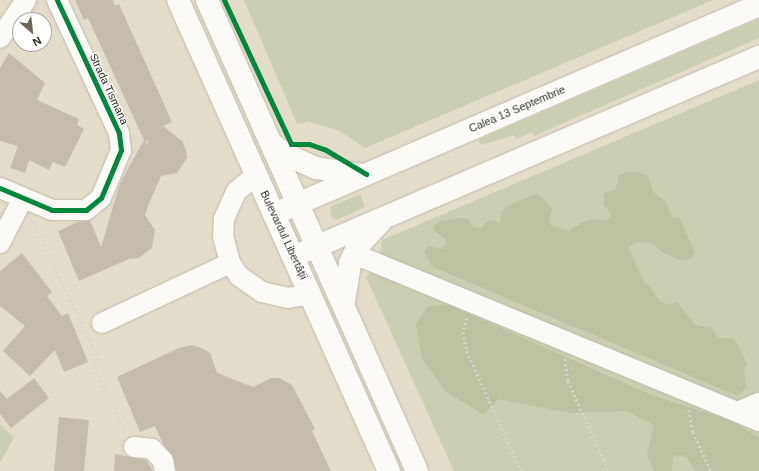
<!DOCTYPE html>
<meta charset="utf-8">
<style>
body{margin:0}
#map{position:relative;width:759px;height:471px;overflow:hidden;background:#e4dcca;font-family:Arial,sans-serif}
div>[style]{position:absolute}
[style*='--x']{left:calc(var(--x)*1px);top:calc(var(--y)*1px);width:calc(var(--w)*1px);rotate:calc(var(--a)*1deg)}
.green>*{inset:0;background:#caceb2}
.forest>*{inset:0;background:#bdc2a2}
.building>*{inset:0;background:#c6bcae}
.path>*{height:2.5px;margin-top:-1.25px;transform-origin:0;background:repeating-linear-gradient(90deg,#d7d5d0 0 2px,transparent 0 5px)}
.roads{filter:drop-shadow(0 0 1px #c0baac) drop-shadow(0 0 1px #c0baac)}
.minor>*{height:20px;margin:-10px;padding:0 10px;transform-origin:10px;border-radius:10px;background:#fbfaf7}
.major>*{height:22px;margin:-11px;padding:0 11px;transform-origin:11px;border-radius:11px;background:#fbfaf7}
.cycleway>*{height:5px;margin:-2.5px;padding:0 2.5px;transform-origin:2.5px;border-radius:2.5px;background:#00873e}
span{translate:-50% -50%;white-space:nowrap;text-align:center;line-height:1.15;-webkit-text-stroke:3px #fff;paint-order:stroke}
.street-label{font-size:11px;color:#2e291c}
.north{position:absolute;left:12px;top:12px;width:40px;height:40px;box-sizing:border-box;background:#fff;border:1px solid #aba9a4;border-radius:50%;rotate:152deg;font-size:11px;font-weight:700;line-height:16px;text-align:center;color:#2e291c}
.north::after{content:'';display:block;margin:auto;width:14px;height:18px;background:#6e6859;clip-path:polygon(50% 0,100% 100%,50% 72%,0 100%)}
</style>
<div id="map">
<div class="green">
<div style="clip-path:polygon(244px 0,713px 0,365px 148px,338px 130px,308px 122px,297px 124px)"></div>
<div style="clip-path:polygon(759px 19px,759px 38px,534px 136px,532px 132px,516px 139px,514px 135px,481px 145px,478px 140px)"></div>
<div style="clip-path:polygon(759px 80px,759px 471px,454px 471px,366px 277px,378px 264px,382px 240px)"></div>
<div style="clip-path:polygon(360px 194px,365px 207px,336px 220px,332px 218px,330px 207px)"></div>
<div style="clip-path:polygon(0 425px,14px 437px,0 463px)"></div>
</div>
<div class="forest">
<div style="clip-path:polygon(626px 172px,640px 172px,648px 176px,653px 192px,665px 201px,672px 217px,680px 218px,695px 253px,691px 259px,679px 260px,664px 253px,651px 243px,636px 242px,628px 247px,644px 282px,650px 286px,659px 301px,665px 304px,678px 303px,695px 325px,712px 328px,718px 338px,734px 338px,747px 364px,744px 369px,746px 388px,738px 396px,433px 267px,426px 255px,424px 250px,429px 246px,442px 249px,446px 244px,446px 239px,434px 231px,434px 225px,441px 221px,462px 218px,468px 219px,474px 228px,481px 228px,486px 222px,493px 220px,500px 224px,502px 211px,507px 206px,536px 194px,544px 199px,552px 209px,549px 221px,551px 225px,569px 231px,583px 222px,593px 219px,603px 221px,611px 218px,611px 213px,604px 205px,604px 193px,616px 189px,619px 175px)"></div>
<div style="clip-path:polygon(449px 305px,649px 394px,731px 421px,759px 438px,759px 471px,695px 471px,687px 457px,680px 455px,673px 457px,672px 471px,654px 471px,647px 454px,654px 425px,626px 411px,571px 413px,498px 399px,484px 415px,445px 391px,422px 358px,416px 324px,428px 306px)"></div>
</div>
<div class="building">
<div style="clip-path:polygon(75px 0,113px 0,115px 6px,119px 4px,172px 122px,163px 126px,182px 141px,186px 150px,187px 158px,177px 173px,161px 176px,150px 201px,145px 215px,155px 230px,152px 248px,139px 258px,129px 259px,79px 281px,58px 231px,78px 222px,90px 220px,101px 247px,120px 183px,144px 140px,88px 18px,84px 20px)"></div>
<div style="clip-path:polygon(9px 53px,45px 83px,37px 100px,79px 119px,77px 125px,84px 129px,65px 167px,53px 162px,49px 170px,29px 160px,25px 173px,10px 168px,18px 146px,0 141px,0 68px)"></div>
<div style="clip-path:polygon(22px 253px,52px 292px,47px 296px,62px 316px,68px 313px,88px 362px,64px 372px,55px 350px,30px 376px,3px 351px,25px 326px,0 306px,0 271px)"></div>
<div style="clip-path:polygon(191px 345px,202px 348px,210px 353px,217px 373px,253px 387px,271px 378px,279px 378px,292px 385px,315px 429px,312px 431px,331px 471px,176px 471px,174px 458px,163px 444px,155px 426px,140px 432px,117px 377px,179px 348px)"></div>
<div style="clip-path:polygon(34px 378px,49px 398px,11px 428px,0 414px,0 391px,7px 399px)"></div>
<div style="clip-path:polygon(59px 417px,89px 420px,84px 471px,54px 471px)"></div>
<div style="clip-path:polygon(115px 454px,146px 460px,153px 471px,114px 471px)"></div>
</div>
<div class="path">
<div style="--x:182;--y:141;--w:10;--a:-17"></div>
<div style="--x:137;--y:142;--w:6;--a:-31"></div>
<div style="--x:142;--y:139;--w:7;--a:27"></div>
<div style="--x:34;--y:222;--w:150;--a:64.8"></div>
<div style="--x:98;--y:358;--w:10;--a:114"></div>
<div style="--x:94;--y:367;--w:72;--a:63.8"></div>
<div style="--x:467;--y:318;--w:15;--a:106"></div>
<div style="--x:463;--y:332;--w:19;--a:78"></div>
<div style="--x:467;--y:351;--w:132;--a:65.8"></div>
<div style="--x:565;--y:359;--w:22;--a:82"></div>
<div style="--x:568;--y:381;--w:99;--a:65.5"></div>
<div style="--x:689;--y:410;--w:22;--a:80"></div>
<div style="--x:693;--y:432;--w:43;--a:65.2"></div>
</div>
<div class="roads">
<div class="minor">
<div style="--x:0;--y:38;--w:46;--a:-55.6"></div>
<div style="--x:256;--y:175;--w:26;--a:140"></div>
<div style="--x:236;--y:192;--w:30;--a:114"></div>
<div style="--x:224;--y:219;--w:17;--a:93"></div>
<div style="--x:223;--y:236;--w:28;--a:75"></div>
<div style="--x:230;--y:263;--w:16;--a:55"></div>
<div style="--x:239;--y:276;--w:28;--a:35"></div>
<div style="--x:262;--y:292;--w:27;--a:13"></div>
<div style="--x:288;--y:298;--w:23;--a:-10"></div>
<div style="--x:0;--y:188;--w:56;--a:22.9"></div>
<div style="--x:52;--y:210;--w:34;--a:0"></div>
<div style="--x:86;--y:210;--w:19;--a:-39"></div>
<div style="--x:101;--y:198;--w:52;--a:-67.4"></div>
<div style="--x:121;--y:150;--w:17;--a:-97"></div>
<div style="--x:119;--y:133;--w:147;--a:-115"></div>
<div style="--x:0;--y:243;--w:51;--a:-62.9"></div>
<div style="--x:354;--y:254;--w:438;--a:22.4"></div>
<div style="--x:102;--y:323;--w:141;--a:-25.1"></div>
<div style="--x:740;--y:411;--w:21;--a:-23"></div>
<div style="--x:134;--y:447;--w:18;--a:6"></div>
<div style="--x:152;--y:449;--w:16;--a:47"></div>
<div style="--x:163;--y:461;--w:10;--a:79"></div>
</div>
<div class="major">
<div style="--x:178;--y:0;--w:516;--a:65.87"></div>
<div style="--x:207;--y:0;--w:516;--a:65.97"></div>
<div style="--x:273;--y:145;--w:19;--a:35"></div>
<div style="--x:289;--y:156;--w:30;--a:24"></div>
<div style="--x:316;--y:168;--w:47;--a:8.7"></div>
<div style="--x:274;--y:214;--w:528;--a:-23.31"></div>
<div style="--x:306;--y:251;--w:493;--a:-23.2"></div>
<div style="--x:344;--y:302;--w:39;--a:-81"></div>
<div style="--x:350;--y:263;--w:19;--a:-65"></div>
<div style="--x:358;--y:246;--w:33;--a:-47"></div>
</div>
</div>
<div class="cycleway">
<div style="--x:224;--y:0;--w:159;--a:65"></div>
<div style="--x:291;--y:144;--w:18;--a:0"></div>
<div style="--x:309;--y:144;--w:18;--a:19"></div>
<div style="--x:326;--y:150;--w:47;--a:31"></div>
<div style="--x:0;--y:188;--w:56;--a:22.9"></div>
<div style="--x:52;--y:210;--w:34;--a:0"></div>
<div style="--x:86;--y:210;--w:19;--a:-39"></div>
<div style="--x:101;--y:198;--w:52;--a:-67.4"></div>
<div style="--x:121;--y:150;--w:17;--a:-97"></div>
<div style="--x:119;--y:133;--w:147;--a:-115"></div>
</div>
<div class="street-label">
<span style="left:109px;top:89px;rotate:65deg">Strada Tismana</span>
<span style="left:517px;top:109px;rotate:-23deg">Calea 13 Septembrie</span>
<span style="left:284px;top:235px;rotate:65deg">Bulevardul Libertății</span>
</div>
<div class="north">N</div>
</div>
